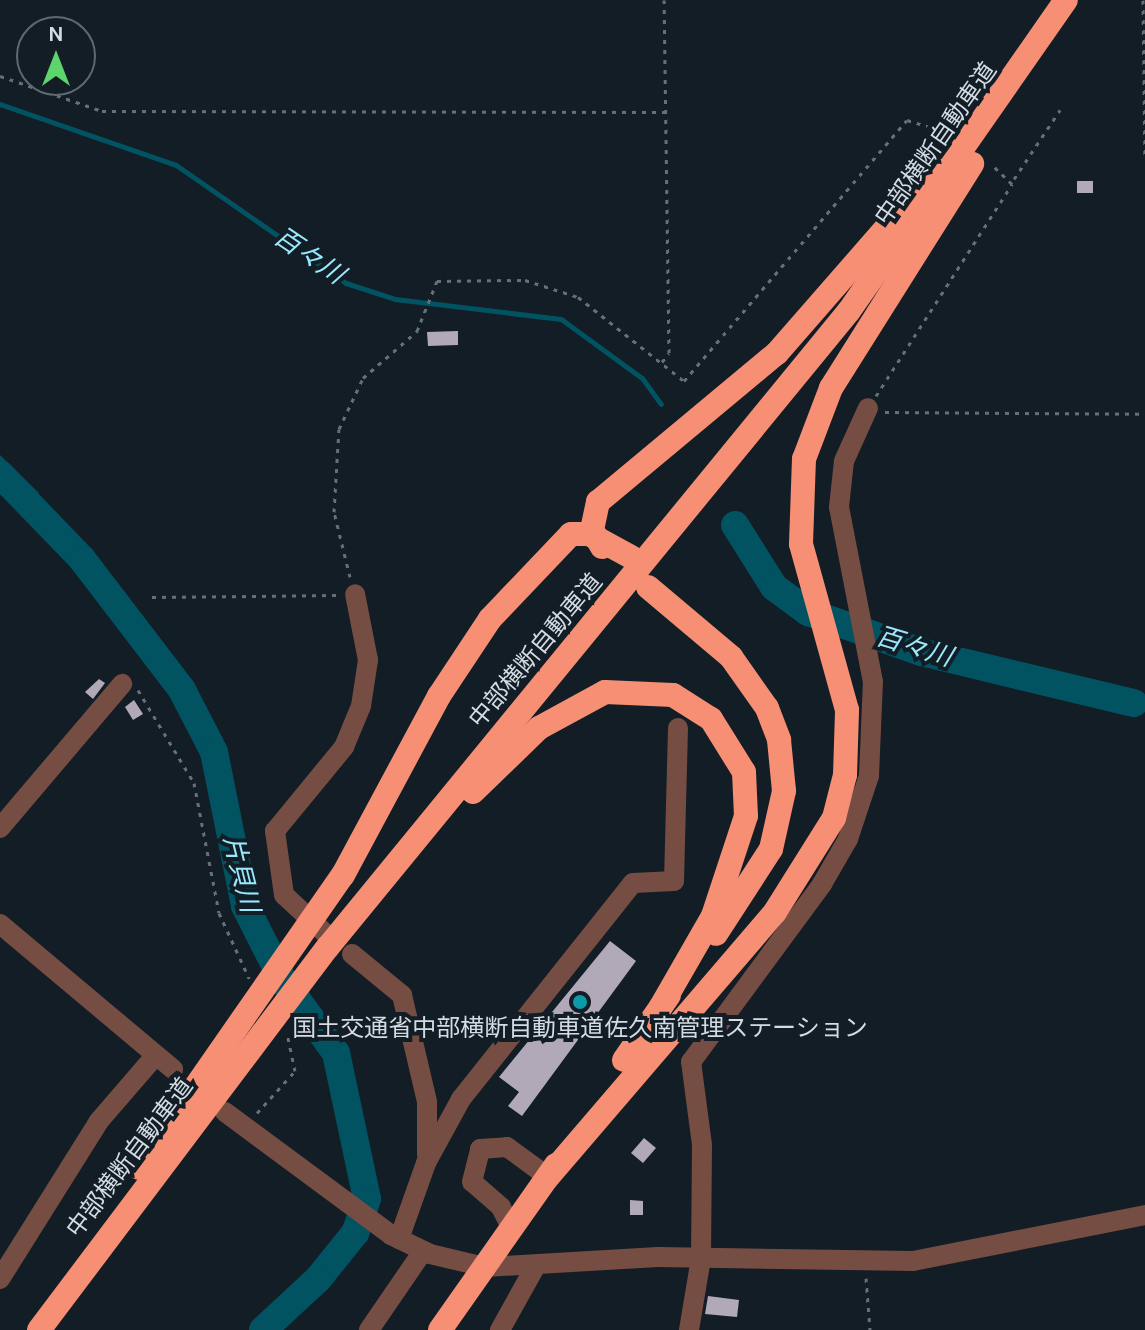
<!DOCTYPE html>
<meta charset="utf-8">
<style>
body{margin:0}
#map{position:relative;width:1145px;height:1330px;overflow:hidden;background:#121d26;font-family:Karla,"Noto Sans JP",sans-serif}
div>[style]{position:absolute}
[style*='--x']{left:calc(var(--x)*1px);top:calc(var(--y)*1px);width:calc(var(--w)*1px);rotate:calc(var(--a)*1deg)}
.water>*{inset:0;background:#015362}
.stream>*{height:5px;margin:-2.5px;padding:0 2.5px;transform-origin:2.5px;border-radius:2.5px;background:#015362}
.river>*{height:28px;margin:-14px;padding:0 14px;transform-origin:14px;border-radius:14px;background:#015362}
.building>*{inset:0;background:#b2a9b8}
.path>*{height:3px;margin-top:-1.5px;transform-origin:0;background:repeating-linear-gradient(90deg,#677078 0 4px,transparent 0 10px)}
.minor>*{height:20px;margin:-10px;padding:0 10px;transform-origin:10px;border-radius:10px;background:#764d42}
.highway>*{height:24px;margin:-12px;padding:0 12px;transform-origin:12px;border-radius:12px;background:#f68f73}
.dots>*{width:22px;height:22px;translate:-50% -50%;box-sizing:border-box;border:4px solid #121d26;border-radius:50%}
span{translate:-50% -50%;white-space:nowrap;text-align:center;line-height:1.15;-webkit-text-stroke:8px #121d26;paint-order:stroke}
.street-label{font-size:24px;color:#d4dbe2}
.poi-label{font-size:24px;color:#d4dbe2}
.water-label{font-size:26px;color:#9ae8fd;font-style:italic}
.north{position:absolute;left:16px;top:16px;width:80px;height:80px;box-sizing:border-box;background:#121d26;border:2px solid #606971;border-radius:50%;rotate:0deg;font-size:22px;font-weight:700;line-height:32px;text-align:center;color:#d4dbe2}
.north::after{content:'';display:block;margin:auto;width:28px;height:36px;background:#5ed56c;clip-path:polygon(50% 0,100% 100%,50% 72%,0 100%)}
</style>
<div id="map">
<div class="water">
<div style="clip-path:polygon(0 455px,39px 493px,26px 509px,0 484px)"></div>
</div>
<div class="stream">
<div style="--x:0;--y:104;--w:186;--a:19.1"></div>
<div style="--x:176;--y:165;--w:207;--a:34.8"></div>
<div style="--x:346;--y:283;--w:52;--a:18.1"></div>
<div style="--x:395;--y:299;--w:167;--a:6.9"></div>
<div style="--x:561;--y:319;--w:100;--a:36.1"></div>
<div style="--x:642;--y:378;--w:32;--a:54"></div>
</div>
<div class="river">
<div style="--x:0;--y:474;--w:118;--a:46"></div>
<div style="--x:82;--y:559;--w:165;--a:52.6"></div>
<div style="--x:182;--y:690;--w:70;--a:62.7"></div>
<div style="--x:214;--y:752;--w:157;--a:78.6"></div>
<div style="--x:245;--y:906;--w:82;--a:63.1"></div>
<div style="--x:282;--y:979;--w:92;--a:53.9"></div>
<div style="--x:336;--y:1053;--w:149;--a:78"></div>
<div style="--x:367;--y:1199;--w:36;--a:109"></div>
<div style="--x:355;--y:1233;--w:59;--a:128.8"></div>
<div style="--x:318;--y:1279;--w:75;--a:137.2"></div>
<div style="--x:735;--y:525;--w:73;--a:57.8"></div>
<div style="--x:774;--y:587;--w:42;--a:36.3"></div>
<div style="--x:808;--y:612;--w:120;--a:19.5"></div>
<div style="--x:921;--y:652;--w:219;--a:13.5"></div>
</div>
<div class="building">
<div style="clip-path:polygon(1077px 181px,1093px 181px,1093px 193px,1077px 193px)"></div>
<div style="clip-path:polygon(458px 331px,458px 345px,428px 346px,427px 332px)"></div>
<div style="clip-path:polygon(99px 679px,105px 683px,93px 699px,85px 692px)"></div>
<div style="clip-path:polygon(134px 700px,143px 714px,133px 720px,125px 707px)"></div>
<div style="clip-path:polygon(610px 941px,636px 961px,522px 1116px,508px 1106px,519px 1092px,499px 1077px)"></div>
<div style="clip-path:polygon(644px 1138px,656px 1148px,643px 1163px,631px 1153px)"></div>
<div style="clip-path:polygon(630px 1200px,643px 1201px,643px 1215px,630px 1215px)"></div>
<div style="clip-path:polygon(708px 1296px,739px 1300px,737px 1317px,705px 1314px)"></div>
</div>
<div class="path">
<div style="--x:1143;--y:0;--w:155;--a:89.3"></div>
<div style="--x:0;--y:76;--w:108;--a:18.9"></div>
<div style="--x:102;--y:111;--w:563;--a:0.1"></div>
<div style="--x:1014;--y:179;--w:83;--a:-56.3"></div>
<div style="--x:662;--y:362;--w:11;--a:-52"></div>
<div style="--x:669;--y:353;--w:353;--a:-90.8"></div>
<div style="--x:876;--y:396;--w:252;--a:-57.3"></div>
<div style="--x:1012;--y:184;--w:29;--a:-136"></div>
<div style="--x:885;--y:412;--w:260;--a:0.4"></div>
<div style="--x:350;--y:577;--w:67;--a:-103.8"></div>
<div style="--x:334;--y:512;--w:83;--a:-86.6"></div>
<div style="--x:339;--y:429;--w:56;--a:-64.8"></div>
<div style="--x:363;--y:378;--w:72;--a:-41"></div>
<div style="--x:417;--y:331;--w:54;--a:-68.2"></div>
<div style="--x:437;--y:281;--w:88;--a:-0.7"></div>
<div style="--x:525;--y:280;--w:56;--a:17.8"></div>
<div style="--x:578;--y:297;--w:135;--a:38.4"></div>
<div style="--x:684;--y:381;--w:343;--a:-49.5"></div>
<div style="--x:907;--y:120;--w:28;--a:17"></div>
<div style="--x:152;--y:597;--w:185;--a:-0.6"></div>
<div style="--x:138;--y:690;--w:109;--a:58.9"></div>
<div style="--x:194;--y:783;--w:132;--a:79.1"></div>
<div style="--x:219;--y:913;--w:72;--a:65.2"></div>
<div style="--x:257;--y:1113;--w:57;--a:-47.9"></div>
<div style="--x:295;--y:1071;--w:38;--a:-102"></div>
<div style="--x:866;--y:1278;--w:52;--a:85.6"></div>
</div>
<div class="minor">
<div style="--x:0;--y:828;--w:189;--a:-49.7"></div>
<div style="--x:0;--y:924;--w:226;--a:40"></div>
<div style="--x:326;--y:934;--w:57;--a:-137.1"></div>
<div style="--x:284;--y:895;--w:65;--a:-98"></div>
<div style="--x:275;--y:831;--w:109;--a:-50.6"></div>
<div style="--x:344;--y:747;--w:44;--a:-67.5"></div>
<div style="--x:361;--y:706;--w:47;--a:-81.3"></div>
<div style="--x:368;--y:660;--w:67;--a:-101.1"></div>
<div style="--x:352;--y:954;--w:65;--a:39.4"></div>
<div style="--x:402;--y:995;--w:110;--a:76.8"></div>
<div style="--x:427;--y:1102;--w:53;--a:90"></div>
<div style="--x:225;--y:1112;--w:207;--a:36.5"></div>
<div style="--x:391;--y:1235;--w:43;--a:26"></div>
<div style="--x:430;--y:1254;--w:57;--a:13.3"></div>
<div style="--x:485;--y:1267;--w:173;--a:-3.3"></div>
<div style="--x:658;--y:1257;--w:255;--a:0.9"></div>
<div style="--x:913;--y:1261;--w:237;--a:-11.2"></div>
<div style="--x:512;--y:1229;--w:25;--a:-117"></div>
<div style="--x:501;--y:1207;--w:38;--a:-139"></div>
<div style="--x:472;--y:1182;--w:34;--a:-76"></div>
<div style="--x:480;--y:1149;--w:27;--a:-4"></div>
<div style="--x:507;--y:1147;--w:51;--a:36.2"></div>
<div style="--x:399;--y:1239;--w:81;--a:-70.4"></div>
<div style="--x:426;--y:1163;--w:73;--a:-61.3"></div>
<div style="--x:461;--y:1099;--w:276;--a:-51.5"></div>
<div style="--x:633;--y:883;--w:41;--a:-2.8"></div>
<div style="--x:674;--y:881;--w:153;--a:-88.5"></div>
<div style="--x:0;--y:1279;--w:186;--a:-57.9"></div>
<div style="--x:99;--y:1121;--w:87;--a:-49.2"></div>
<div style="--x:369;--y:1330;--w:96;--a:-55.6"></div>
<div style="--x:500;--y:1330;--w:70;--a:-60.9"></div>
<div style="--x:689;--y:1330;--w:73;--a:-80.5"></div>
<div style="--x:701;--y:1258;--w:113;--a:-89.5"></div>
<div style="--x:702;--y:1145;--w:84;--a:-97.5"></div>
<div style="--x:691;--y:1062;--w:221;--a:-53.6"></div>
<div style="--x:822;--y:884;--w:52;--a:-60"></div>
<div style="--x:848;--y:839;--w:66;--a:-71.6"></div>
<div style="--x:869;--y:776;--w:94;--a:-87.6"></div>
<div style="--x:873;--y:682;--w:178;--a:-101"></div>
<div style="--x:839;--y:507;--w:46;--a:-83.8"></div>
<div style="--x:844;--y:461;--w:58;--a:-65.6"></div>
</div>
<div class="highway">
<div style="--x:602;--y:547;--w:20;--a:-120"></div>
<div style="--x:592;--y:530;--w:29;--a:-78"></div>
<div style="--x:598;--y:502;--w:233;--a:-39.8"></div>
<div style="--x:777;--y:353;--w:230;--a:-48.9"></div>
<div style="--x:648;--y:587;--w:109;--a:40.1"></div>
<div style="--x:731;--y:657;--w:62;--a:54.8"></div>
<div style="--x:767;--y:708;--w:34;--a:69"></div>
<div style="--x:779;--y:740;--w:51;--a:84.4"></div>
<div style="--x:784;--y:791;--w:59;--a:102.6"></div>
<div style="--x:771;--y:849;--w:101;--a:122.9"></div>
<div style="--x:473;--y:792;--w:92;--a:-44.1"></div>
<div style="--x:539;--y:728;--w:75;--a:-28.6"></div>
<div style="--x:605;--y:692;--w:68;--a:2.5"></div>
<div style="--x:673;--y:695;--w:45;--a:32.3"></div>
<div style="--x:711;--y:719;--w:62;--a:58.1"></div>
<div style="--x:744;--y:772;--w:44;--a:87.4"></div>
<div style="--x:746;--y:816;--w:105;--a:108.3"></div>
<div style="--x:713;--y:916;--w:106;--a:119.9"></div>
<div style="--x:624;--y:1060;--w:79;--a:-55.3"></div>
<div style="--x:139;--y:1168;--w:357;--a:-55.2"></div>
<div style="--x:343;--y:875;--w:203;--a:-61.8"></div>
<div style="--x:439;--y:696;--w:92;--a:-56.5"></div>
<div style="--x:490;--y:619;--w:117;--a:-46.4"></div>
<div style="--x:571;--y:534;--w:18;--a:0"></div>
<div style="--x:589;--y:534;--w:48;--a:28.7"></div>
<div style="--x:548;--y:1177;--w:349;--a:-49.4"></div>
<div style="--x:775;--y:912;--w:111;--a:-57.9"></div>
<div style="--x:834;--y:818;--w:44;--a:-75.7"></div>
<div style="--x:845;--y:775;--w:65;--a:-88.2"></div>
<div style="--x:847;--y:710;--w:172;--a:-105.5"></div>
<div style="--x:801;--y:544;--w:85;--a:-88"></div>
<div style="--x:804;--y:459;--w:76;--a:-69.2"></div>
<div style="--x:831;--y:388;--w:265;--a:-57.8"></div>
<div style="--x:39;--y:1330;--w:480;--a:-53"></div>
<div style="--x:328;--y:947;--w:822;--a:-50.68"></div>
<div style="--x:849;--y:311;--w:379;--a:-55.1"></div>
<div style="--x:440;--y:1330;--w:202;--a:-54.9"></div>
</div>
<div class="dots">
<div style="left:580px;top:1002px;background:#0f9aa8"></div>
</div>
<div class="street-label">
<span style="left:936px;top:144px;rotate:-55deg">中部横断自動車道</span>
<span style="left:536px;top:651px;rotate:-50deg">中部横断自動車道</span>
<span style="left:130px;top:1158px;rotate:-53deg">中部横断自動車道</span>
</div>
<div class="poi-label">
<span style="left:580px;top:1029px">国土交通省中部横断自動車道佐久南管理ステーション</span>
</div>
<div class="water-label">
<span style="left:309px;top:256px;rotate:34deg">百々川</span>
<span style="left:914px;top:647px;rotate:17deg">百々川</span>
<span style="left:241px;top:874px;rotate:76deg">片貝川</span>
</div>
<div class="north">N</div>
</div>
